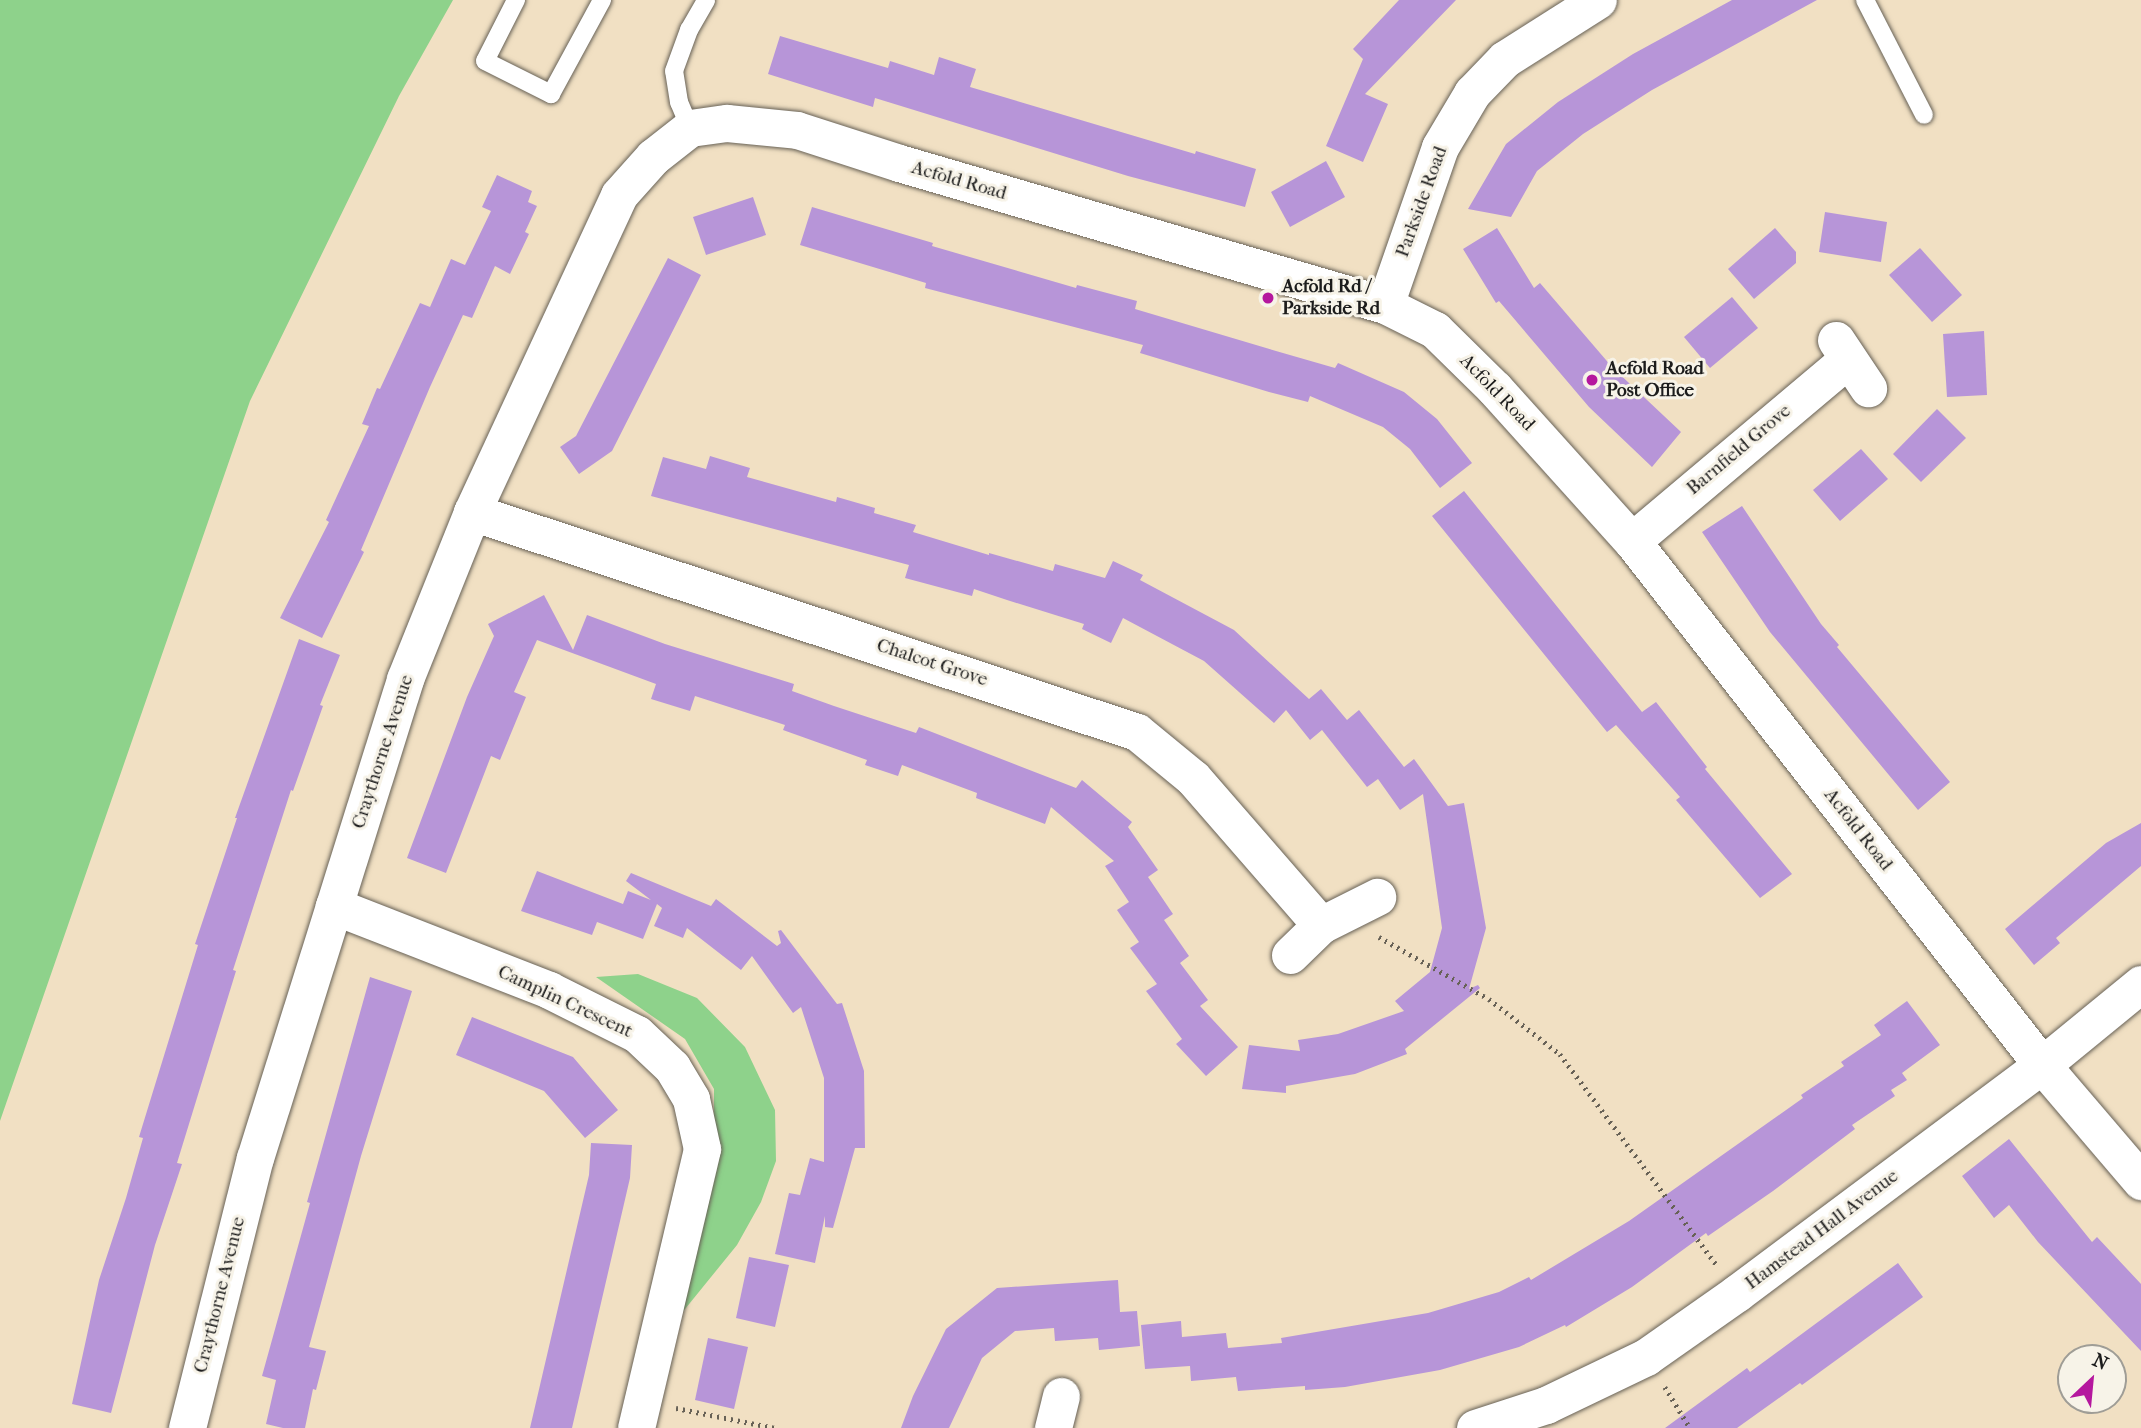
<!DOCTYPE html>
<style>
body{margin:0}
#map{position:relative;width:2141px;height:1428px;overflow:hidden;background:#f1e0c3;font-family:"IM FELL French Canon",serif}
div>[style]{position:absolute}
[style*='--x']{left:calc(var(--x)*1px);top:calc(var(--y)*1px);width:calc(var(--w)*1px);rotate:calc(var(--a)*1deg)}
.green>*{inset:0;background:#8ed28b}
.building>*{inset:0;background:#b795d8}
.path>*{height:4.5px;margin-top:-2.25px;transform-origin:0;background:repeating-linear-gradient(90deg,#676156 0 2px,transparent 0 7px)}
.roads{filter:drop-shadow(0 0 2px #676156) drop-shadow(0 0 2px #676156)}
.lane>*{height:18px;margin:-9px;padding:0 9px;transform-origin:9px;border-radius:9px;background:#fff}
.street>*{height:37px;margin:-18.5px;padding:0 18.5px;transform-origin:18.5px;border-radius:18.5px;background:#fff}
.dots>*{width:19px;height:19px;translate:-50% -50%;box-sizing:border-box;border:4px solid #f7f3e8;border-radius:50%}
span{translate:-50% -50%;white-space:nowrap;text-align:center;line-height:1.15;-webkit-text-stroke:6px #f7f3e8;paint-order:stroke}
.street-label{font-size:19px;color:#1c1c1c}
.poi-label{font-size:19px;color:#1c1c1c;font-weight:700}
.left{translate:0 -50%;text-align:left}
.north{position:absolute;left:2057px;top:1344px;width:70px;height:70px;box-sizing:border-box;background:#f7f3e8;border:2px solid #9f9d96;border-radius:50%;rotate:26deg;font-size:19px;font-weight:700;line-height:28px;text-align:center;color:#1c1c1c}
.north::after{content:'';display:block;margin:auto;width:24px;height:32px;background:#b5179e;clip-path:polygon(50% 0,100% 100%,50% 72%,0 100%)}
</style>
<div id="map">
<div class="green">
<div style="clip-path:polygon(0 0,453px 0,399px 96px,250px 401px,0 1121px)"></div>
<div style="clip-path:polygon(638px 974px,697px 998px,745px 1047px,775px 1110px,776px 1161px,761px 1202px,737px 1245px,681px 1314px,714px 1177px,714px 1089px,685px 1039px,596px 977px)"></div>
</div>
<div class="building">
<div style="clip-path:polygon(1399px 0,1456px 0,1365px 94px,1388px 104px,1363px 162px,1326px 146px,1363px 59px,1353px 49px)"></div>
<div style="clip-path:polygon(1732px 0,1817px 0,1652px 90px,1583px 134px,1537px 171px,1511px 217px,1468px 209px,1506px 144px,1558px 102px,1633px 54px)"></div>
<div style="clip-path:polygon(780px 36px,888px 68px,890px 61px,934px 75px,939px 57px,976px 69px,970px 87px,1195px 154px,1196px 151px,1256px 169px,1245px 207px,1128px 176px,875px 98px,873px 107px,768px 74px)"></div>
<div style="clip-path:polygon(1326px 161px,1345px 197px,1290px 227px,1271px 192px)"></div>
<div style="clip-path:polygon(497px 175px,532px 191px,528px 202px,537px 206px,525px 232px,529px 234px,510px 274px,495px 266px,472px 318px,463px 315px,430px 387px,361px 550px,364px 552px,322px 638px,280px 618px,329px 522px,326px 520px,369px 426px,362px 424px,377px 388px,380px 389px,420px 303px,430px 307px,451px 259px,465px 265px,491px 211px,482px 207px)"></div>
<div style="clip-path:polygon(753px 197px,766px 235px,706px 255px,693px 217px)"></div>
<div style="clip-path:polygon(812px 207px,933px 243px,932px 246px,1076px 288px,1077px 285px,1137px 301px,1135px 309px,1276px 351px,1335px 368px,1338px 363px,1404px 392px,1437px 419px,1472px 463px,1440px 488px,1410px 449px,1383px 427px,1310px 396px,1308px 402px,1269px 392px,1140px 353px,1143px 345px,925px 288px,926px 283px,800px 245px)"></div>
<div style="clip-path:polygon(1825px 212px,1887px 222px,1881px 262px,1819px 252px)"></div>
<div style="clip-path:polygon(1497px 228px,1534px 288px,1540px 283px,1612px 367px,1681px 432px,1652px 467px,1589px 407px,1499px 301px,1496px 303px,1463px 249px)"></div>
<div style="clip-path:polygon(1775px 228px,1796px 252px,1796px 263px,1754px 299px,1728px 269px)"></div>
<div style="clip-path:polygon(1920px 248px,1962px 295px,1932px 322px,1889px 275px)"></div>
<div style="clip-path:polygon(668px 258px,701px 275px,612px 451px,579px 474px,560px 447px,576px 436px)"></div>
<div style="clip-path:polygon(1732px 297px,1758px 328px,1710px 368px,1684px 337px)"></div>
<div style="clip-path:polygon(1984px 331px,1987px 395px,1947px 397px,1943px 334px)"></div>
<div style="clip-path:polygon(1937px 409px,1966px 438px,1921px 482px,1893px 454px)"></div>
<div style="clip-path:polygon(1861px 449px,1888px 479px,1840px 521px,1813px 490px)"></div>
<div style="clip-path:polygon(710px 456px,750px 468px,747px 477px,836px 502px,837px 497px,875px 508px,874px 513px,916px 525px,913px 532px,989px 555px,989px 553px,1053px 571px,1055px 564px,1105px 578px,1113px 561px,1143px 575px,1140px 580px,1234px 630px,1309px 699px,1321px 689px,1347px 720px,1359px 710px,1404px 767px,1414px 759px,1448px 806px,1464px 803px,1486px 928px,1469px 989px,1478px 985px,1480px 988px,1405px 1049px,1407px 1054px,1355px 1074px,1286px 1086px,1286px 1093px,1242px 1089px,1249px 1045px,1300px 1051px,1298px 1040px,1338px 1034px,1404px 1011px,1395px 1001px,1430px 972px,1442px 928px,1423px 794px,1400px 810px,1378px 779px,1367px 787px,1322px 730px,1310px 740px,1286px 710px,1274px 723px,1204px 661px,1123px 618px,1111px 643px,1082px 629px,1084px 624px,1007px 600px,974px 589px,972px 596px,905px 578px,909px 565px,651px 496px,663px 457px,706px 469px)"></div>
<div style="clip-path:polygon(1464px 491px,1642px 712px,1656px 702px,1707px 767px,1705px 769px,1792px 874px,1760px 898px,1676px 800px,1680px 797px,1616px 725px,1607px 732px,1432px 516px)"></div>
<div style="clip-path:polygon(1742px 506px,1821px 624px,1839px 645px,1837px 647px,1950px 782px,1918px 810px,1770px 632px,1702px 532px)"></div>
<div style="clip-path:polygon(544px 595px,573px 650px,587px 615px,665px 644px,794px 684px,792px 691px,834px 706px,916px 733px,919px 727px,1076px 788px,1082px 780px,1132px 822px,1128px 827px,1158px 870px,1148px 877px,1173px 914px,1164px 920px,1189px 956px,1180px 963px,1208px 1000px,1200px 1006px,1238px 1047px,1206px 1076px,1176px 1044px,1182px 1039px,1146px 991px,1157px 984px,1130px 948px,1139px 942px,1117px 910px,1129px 902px,1105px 866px,1114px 861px,1051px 807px,1045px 824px,976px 798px,977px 793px,902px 765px,898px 776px,865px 765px,867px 760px,783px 730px,785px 725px,695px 696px,690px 711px,651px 699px,656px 684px,537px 640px,514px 692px,526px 697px,500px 760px,491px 756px,446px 873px,407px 858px,467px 697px,494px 636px,488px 624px)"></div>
<div style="clip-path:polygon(299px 639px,340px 655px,320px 705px,323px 706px,293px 791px,291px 790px,233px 970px,236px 971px,177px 1163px,182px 1164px,155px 1245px,111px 1413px,72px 1404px,99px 1280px,126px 1198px,143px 1138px,139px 1137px,198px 945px,195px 944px,237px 818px,235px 818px)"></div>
<div style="clip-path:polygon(2141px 823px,2141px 866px,2056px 938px,2060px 943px,2034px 965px,2005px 929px,2106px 843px)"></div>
<div style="clip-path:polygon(537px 871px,623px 904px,628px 891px,651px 900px,626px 881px,631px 873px,711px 906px,716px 899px,777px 946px,781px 943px,778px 931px,781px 930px,837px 1004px,842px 1003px,864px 1071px,865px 1148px,855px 1148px,833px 1228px,825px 1227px,825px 1216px,815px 1263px,775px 1254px,789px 1193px,800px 1195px,810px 1158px,824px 1162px,824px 1078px,801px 1007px,793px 1013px,752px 956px,741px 970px,687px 928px,683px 938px,654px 926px,662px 908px,657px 904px,643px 939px,597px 922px,592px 935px,521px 911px)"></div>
<div style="clip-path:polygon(370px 977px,412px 991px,361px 1156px,309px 1347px,326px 1351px,316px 1390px,313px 1389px,305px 1428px,283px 1428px,266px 1424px,276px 1380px,262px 1376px,310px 1203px,307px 1202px)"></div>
<div style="clip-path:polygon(1907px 1001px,1940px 1045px,1902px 1073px,1907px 1080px,1891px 1090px,1895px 1096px,1852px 1125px,1855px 1129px,1773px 1191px,1708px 1236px,1706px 1233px,1632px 1287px,1566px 1327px,1565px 1325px,1519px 1347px,1440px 1370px,1345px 1387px,1305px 1390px,1305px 1386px,1238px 1391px,1236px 1377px,1191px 1381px,1190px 1366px,1145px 1369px,1141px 1325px,1181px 1321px,1182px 1337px,1226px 1333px,1228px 1348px,1282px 1343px,1281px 1338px,1428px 1313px,1499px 1292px,1529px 1277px,1531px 1280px,1629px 1221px,1803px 1098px,1801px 1095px,1844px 1066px,1841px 1062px,1881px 1035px,1874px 1025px)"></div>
<div style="clip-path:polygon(472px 1017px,573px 1057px,618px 1110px,585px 1138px,544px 1091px,456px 1055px)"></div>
<div style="clip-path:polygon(2009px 1139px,2092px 1242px,2097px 1237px,2141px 1284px,2141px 1351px,2038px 1242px,2009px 1205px,1994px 1218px,1962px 1176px)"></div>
<div style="clip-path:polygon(591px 1143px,632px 1145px,630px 1178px,572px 1428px,530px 1428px,589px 1175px)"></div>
<div style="clip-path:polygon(749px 1257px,789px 1265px,775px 1327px,736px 1318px)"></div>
<div style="clip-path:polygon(1898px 1263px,1923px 1297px,1802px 1385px,1800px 1383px,1737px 1428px,1665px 1428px,1747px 1368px,1750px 1372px)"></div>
<div style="clip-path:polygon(1118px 1280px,1120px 1312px,1137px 1311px,1140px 1346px,1099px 1350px,1098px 1338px,1055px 1341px,1054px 1328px,1015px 1331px,982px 1358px,949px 1428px,901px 1428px,913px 1396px,946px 1329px,997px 1288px)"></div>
<div style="clip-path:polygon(708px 1338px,748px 1347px,734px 1409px,695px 1400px)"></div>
</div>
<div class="path">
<div style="--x:1379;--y:937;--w:126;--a:29.4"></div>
<div style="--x:1489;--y:999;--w:90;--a:37.8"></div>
<div style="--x:1560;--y:1054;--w:262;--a:53.4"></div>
<div style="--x:1665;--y:1387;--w:48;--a:58.6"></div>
<div style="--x:676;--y:1408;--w:101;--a:11.4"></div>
</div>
<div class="roads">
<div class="lane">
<div style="--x:516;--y:0;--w:68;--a:116.9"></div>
<div style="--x:485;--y:61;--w:74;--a:26.6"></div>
<div style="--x:551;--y:94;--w:107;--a:-61.5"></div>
<div style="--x:1865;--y:0;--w:129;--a:62.8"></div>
<div style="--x:690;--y:128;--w:28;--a:-113"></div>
<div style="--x:679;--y:102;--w:31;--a:-99"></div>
<div style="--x:674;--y:71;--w:44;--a:-69.9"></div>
<div style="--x:689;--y:30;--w:34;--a:-60"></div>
</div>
<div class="street">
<div style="--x:1385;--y:305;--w:167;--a:-70.8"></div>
<div style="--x:1440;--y:147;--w:63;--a:-59.3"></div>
<div style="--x:1472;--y:93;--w:47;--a:-45.9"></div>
<div style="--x:1505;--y:59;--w:110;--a:-32.4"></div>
<div style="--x:1836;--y:340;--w:58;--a:56.3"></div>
<div style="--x:472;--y:512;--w:700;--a:18.31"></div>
<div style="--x:1137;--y:732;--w:72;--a:39.4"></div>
<div style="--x:1193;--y:778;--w:195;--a:49"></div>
<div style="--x:1632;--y:541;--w:281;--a:-40.1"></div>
<div style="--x:334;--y:906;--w:231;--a:21.3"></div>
<div style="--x:549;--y:990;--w:98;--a:26.6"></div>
<div style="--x:637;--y:1034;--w:48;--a:43.3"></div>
<div style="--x:672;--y:1067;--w:37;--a:59"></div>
<div style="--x:691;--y:1099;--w:51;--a:77.6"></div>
<div style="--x:702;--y:1149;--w:287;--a:103.3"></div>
<div style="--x:1290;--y:955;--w:43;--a:-44.1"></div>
<div style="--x:1321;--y:925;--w:63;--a:-26.6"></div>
<div style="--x:187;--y:1428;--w:278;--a:-75.9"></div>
<div style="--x:255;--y:1158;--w:264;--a:-72.6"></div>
<div style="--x:334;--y:906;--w:238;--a:-72.6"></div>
<div style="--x:405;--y:679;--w:180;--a:-68.1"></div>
<div style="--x:472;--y:512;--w:349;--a:-65.1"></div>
<div style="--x:619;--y:195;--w:51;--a:-48.2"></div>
<div style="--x:653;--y:157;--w:47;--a:-38.1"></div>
<div style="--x:690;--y:128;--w:37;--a:-8"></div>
<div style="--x:727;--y:123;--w:70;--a:5.7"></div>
<div style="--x:797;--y:130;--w:107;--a:17.9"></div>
<div style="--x:899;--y:163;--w:506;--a:16.29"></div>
<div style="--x:1385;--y:305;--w:56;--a:26.6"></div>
<div style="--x:1435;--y:330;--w:84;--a:44.5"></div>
<div style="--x:1495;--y:389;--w:205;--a:48"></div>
<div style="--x:1632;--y:541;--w:665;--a:51.96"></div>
<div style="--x:2042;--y:1065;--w:153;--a:49.5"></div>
<div style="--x:1053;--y:1428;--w:33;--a:-76"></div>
<div style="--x:1475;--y:1428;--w:75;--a:-17.9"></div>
<div style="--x:1546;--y:1405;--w:111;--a:-25.6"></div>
<div style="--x:1646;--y:1357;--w:111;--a:-35.1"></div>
<div style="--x:1737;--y:1293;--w:381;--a:-36.8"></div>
<div style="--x:2042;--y:1065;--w:128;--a:-39.3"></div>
</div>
</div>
<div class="dots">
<div style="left:1268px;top:298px;background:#b5179e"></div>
<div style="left:1592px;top:380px;background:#b5179e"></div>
</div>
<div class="street-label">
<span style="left:959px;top:181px;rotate:16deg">Acfold Road</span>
<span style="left:1422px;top:202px;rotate:-70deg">Parkside Road</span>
<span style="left:1497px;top:393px;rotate:46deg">Acfold Road</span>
<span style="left:1739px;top:450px;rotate:-40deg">Barnfield Grove</span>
<span style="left:932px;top:663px;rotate:18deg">Chalcot Grove</span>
<span style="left:383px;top:752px;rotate:-72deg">Craythorne Avenue</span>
<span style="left:1858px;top:830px;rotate:52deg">Acfold Road</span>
<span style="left:565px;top:1002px;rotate:25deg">Camplin Crescent</span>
<span style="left:1822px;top:1230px;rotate:-37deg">Hamstead Hall Avenue</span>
<span style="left:220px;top:1295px;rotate:-76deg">Craythorne Avenue</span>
</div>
<div class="poi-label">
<span class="left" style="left:1282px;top:298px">Acfold Rd /<br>Parkside Rd</span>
<span class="left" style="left:1606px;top:380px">Acfold Road<br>Post Office</span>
</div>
<div class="north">N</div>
</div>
